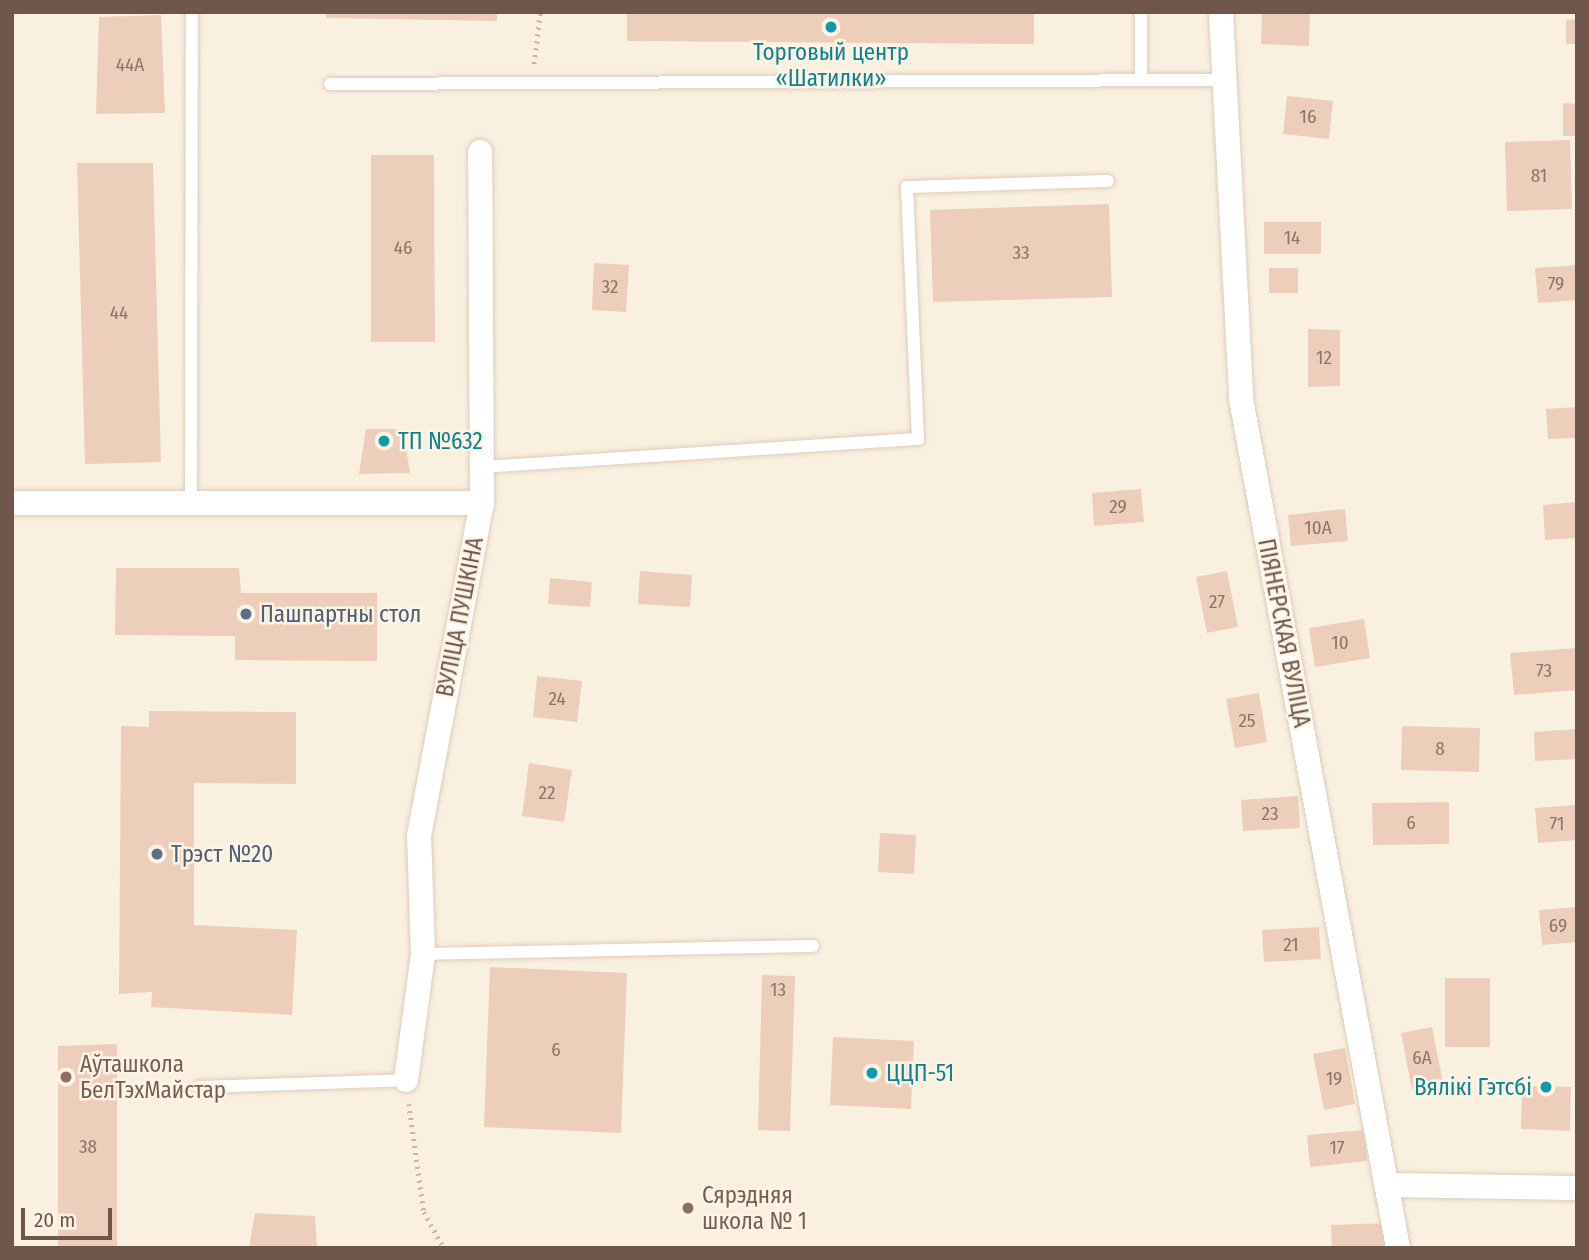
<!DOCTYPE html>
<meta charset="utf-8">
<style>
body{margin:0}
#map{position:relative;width:1589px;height:1260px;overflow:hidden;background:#faf0e0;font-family:"Fira Sans Condensed",sans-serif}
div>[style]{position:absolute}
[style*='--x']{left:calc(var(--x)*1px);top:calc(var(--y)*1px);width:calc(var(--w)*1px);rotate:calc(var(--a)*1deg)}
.building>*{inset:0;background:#edceba}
.path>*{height:4.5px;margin-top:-2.25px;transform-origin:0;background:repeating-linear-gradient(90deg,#d1b29e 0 2px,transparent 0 7px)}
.roads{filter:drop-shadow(0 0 2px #ddccbd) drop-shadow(0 0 2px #ddccbd)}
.service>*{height:12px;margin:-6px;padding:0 6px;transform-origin:6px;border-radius:6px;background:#fff}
.minor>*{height:24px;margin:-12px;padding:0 12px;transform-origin:12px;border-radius:12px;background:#fff}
.dots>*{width:19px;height:19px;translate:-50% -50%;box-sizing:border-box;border:4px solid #fdf4e6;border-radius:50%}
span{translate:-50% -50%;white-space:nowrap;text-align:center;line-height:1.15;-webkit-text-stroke:5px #fdf4e6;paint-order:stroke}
.number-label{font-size:19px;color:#8e7566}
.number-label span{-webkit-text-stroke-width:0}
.culture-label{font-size:23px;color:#0d838f}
.left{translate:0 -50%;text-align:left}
.right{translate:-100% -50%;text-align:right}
.service-label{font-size:23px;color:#4e5e75}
.street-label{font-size:23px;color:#6e574a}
.education-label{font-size:23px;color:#785e54}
.frame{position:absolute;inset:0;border:14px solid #6e574a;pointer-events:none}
.scale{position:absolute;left:21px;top:1208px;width:91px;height:32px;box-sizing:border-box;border:4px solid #6e574a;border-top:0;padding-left:9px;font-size:21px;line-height:24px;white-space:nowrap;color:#6e574a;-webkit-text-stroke:5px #fdf4e6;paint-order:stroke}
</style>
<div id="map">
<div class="building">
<div style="clip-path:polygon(326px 12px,497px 12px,497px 21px,326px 18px)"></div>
<div style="clip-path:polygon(627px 12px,1034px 12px,1034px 44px,627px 41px)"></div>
<div style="clip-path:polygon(1262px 12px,1310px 12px,1309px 46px,1261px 44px)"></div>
<div style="clip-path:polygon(161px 15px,165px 113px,96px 114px,99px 17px)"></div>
<div style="clip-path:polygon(1577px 19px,1577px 44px,1566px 44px,1566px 20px)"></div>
<div style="clip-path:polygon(1287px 96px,1333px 101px,1329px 139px,1283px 134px)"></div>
<div style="clip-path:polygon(1563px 103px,1577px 104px,1577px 136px,1563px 136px)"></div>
<div style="clip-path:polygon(1570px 140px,1572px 209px,1507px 211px,1505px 142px)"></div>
<div style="clip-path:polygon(371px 155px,434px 155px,435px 342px,371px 342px)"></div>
<div style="clip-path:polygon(77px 163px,153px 163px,161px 462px,85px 464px)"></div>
<div style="clip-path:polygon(1109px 204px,1112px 297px,933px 302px,930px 210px)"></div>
<div style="clip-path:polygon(1264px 222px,1321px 222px,1321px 254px,1264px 254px)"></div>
<div style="clip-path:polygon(594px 263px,629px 265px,626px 312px,592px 310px)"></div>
<div style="clip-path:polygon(1577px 265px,1577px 300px,1538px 303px,1535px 268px)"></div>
<div style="clip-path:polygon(1269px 268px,1298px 268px,1298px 293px,1269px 293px)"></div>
<div style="clip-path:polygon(1308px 329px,1340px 330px,1340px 386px,1308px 387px)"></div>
<div style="clip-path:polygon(1577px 407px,1577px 438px,1548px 439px,1546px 409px)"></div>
<div style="clip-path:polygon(366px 429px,403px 429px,410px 473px,359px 474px)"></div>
<div style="clip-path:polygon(1141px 489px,1144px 522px,1094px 526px,1092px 493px)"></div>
<div style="clip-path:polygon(1577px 502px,1577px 538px,1545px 540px,1543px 505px)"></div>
<div style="clip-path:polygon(1345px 509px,1348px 541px,1291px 546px,1288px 515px)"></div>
<div style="clip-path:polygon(116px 568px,239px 568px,241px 593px,377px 593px,377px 661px,235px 660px,235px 636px,115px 635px)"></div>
<div style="clip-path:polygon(640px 571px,692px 575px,690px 607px,638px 604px)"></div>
<div style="clip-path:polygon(1227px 571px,1238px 627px,1207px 633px,1196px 577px)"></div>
<div style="clip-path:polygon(550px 578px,592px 582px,590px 607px,548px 604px)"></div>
<div style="clip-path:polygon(1364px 619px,1370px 658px,1315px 667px,1309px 628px)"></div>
<div style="clip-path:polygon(1577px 648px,1577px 690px,1514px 695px,1510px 653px)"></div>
<div style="clip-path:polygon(537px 676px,582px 681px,577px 722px,533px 717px)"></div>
<div style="clip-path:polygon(1259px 693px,1267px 742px,1235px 748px,1226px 699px)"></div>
<div style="clip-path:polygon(149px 711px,296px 712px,296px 784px,194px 783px,194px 925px,297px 930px,292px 1015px,151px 1007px,152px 992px,119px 994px,121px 726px,149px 727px)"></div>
<div style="clip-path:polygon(1402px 726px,1480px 728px,1479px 772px,1401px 770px)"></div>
<div style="clip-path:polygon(1577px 729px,1577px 759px,1535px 761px,1534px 732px)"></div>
<div style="clip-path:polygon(529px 763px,572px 770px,564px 822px,522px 816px)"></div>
<div style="clip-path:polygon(1298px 796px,1300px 828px,1243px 831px,1241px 800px)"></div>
<div style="clip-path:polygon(1449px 802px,1449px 844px,1373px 845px,1372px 803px)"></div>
<div style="clip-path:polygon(1577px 805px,1577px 840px,1538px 843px,1535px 808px)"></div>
<div style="clip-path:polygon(880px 833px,916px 835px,914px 874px,878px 872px)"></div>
<div style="clip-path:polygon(1577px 907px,1577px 942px,1542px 945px,1539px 910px)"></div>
<div style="clip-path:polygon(1319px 927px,1321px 959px,1264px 962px,1262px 930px)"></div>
<div style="clip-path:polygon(490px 967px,627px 973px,621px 1133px,484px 1127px)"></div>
<div style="clip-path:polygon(762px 975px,795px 976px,790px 1131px,758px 1130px)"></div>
<div style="clip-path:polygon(1445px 978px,1490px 978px,1490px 1047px,1445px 1047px)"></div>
<div style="clip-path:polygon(1432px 1027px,1443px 1083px,1412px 1089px,1401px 1033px)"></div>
<div style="clip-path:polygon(833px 1037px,914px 1041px,911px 1109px,830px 1105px)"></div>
<div style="clip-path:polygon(117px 1044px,117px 1247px,58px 1248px,58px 1046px)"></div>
<div style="clip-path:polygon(1345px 1048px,1355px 1104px,1324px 1110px,1313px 1054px)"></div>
<div style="clip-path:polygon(1522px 1086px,1571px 1087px,1570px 1131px,1521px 1129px)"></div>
<div style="clip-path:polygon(1364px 1130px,1367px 1161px,1310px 1167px,1307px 1135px)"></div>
<div style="clip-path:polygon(255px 1213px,315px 1216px,317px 1248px,249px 1248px)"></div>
<div style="clip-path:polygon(1388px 1223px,1389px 1248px,1332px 1248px,1331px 1225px)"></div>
</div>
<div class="path">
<div style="--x:534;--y:64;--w:52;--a:-83.4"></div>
<div style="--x:409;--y:1104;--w:109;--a:82.1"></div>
<div style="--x:424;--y:1212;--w:41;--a:60.9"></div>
</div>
<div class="roads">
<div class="service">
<div style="--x:1141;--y:12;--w:68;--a:90"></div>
<div style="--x:330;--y:84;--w:895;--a:-0.26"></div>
<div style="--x:482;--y:467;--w:437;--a:-3.7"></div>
<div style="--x:918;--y:439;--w:252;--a:-92.5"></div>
<div style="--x:907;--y:187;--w:201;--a:-1.7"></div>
<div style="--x:191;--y:503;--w:491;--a:-89.9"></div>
<div style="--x:423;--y:954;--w:390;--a:-1.2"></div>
<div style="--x:199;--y:1087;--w:207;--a:-1.9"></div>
</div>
<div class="minor">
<div style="--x:1221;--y:12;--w:388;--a:87"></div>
<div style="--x:1241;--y:399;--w:863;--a:79.52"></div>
<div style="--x:12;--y:503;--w:470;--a:0"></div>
<div style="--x:406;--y:1080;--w:127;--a:-82.3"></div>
<div style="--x:423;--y:954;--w:118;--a:-91.9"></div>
<div style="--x:419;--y:836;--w:339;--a:-79.3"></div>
<div style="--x:482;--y:503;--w:351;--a:-90.3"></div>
<div style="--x:1387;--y:1185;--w:190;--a:0.9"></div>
</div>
</div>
<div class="dots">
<div style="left:831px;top:27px;background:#0f9aa8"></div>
<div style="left:384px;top:441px;background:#0f9aa8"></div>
<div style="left:246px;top:614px;background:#5c6f8a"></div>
<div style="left:157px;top:854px;background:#5c6f8a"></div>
<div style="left:872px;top:1073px;background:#0f9aa8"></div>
<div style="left:66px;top:1077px;background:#8d6e63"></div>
<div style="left:1546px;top:1087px;background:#0f9aa8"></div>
<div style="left:688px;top:1208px;background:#8d6e63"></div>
</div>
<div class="number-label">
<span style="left:130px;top:65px">44А</span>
<span style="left:1308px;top:117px">16</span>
<span style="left:1539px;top:176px">81</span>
<span style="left:1292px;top:238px">14</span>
<span style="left:403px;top:248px">46</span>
<span style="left:1021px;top:253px">33</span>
<span style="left:1556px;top:284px">79</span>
<span style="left:610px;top:287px">32</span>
<span style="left:119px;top:313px">44</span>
<span style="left:1324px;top:358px">12</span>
<span style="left:1118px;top:507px">29</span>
<span style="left:1318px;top:528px">10А</span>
<span style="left:1217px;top:602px">27</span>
<span style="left:1340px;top:643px">10</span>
<span style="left:1544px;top:671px">73</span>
<span style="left:557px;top:699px">24</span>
<span style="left:1247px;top:721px">25</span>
<span style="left:1440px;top:749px">8</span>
<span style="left:547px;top:793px">22</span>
<span style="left:1270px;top:814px">23</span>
<span style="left:1411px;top:823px">6</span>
<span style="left:1557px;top:824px">71</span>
<span style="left:1558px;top:926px">69</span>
<span style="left:1291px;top:945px">21</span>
<span style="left:778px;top:990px">13</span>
<span style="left:556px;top:1050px">6</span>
<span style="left:1422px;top:1058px">6А</span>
<span style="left:1334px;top:1079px">19</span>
<span style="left:88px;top:1147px">38</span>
<span style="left:1337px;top:1148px">17</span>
</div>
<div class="culture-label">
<span style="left:831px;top:65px">Торговый центр<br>«Шатилки»</span>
<span class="left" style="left:398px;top:441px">ТП №632</span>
<span class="left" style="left:886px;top:1073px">ЦЦП-51</span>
<span class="right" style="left:1532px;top:1087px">Вялікі Гэтсбі</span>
</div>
<div class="service-label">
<span class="left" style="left:260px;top:614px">Пашпартны стол</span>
<span class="left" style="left:171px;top:854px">Трэст №20</span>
</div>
<div class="street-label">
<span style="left:460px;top:617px;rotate:-79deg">ВУЛІЦА ПУШКІНА</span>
<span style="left:1284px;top:633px;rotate:79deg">ПІЯНЕРСКАЯ ВУЛІЦА</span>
</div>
<div class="education-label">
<span class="left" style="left:80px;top:1077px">Аўташкола<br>БелТэхМайстар</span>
<span class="left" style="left:702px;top:1208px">Сярэдняя<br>школа № 1</span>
</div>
<div class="frame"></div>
<div class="scale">20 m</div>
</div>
